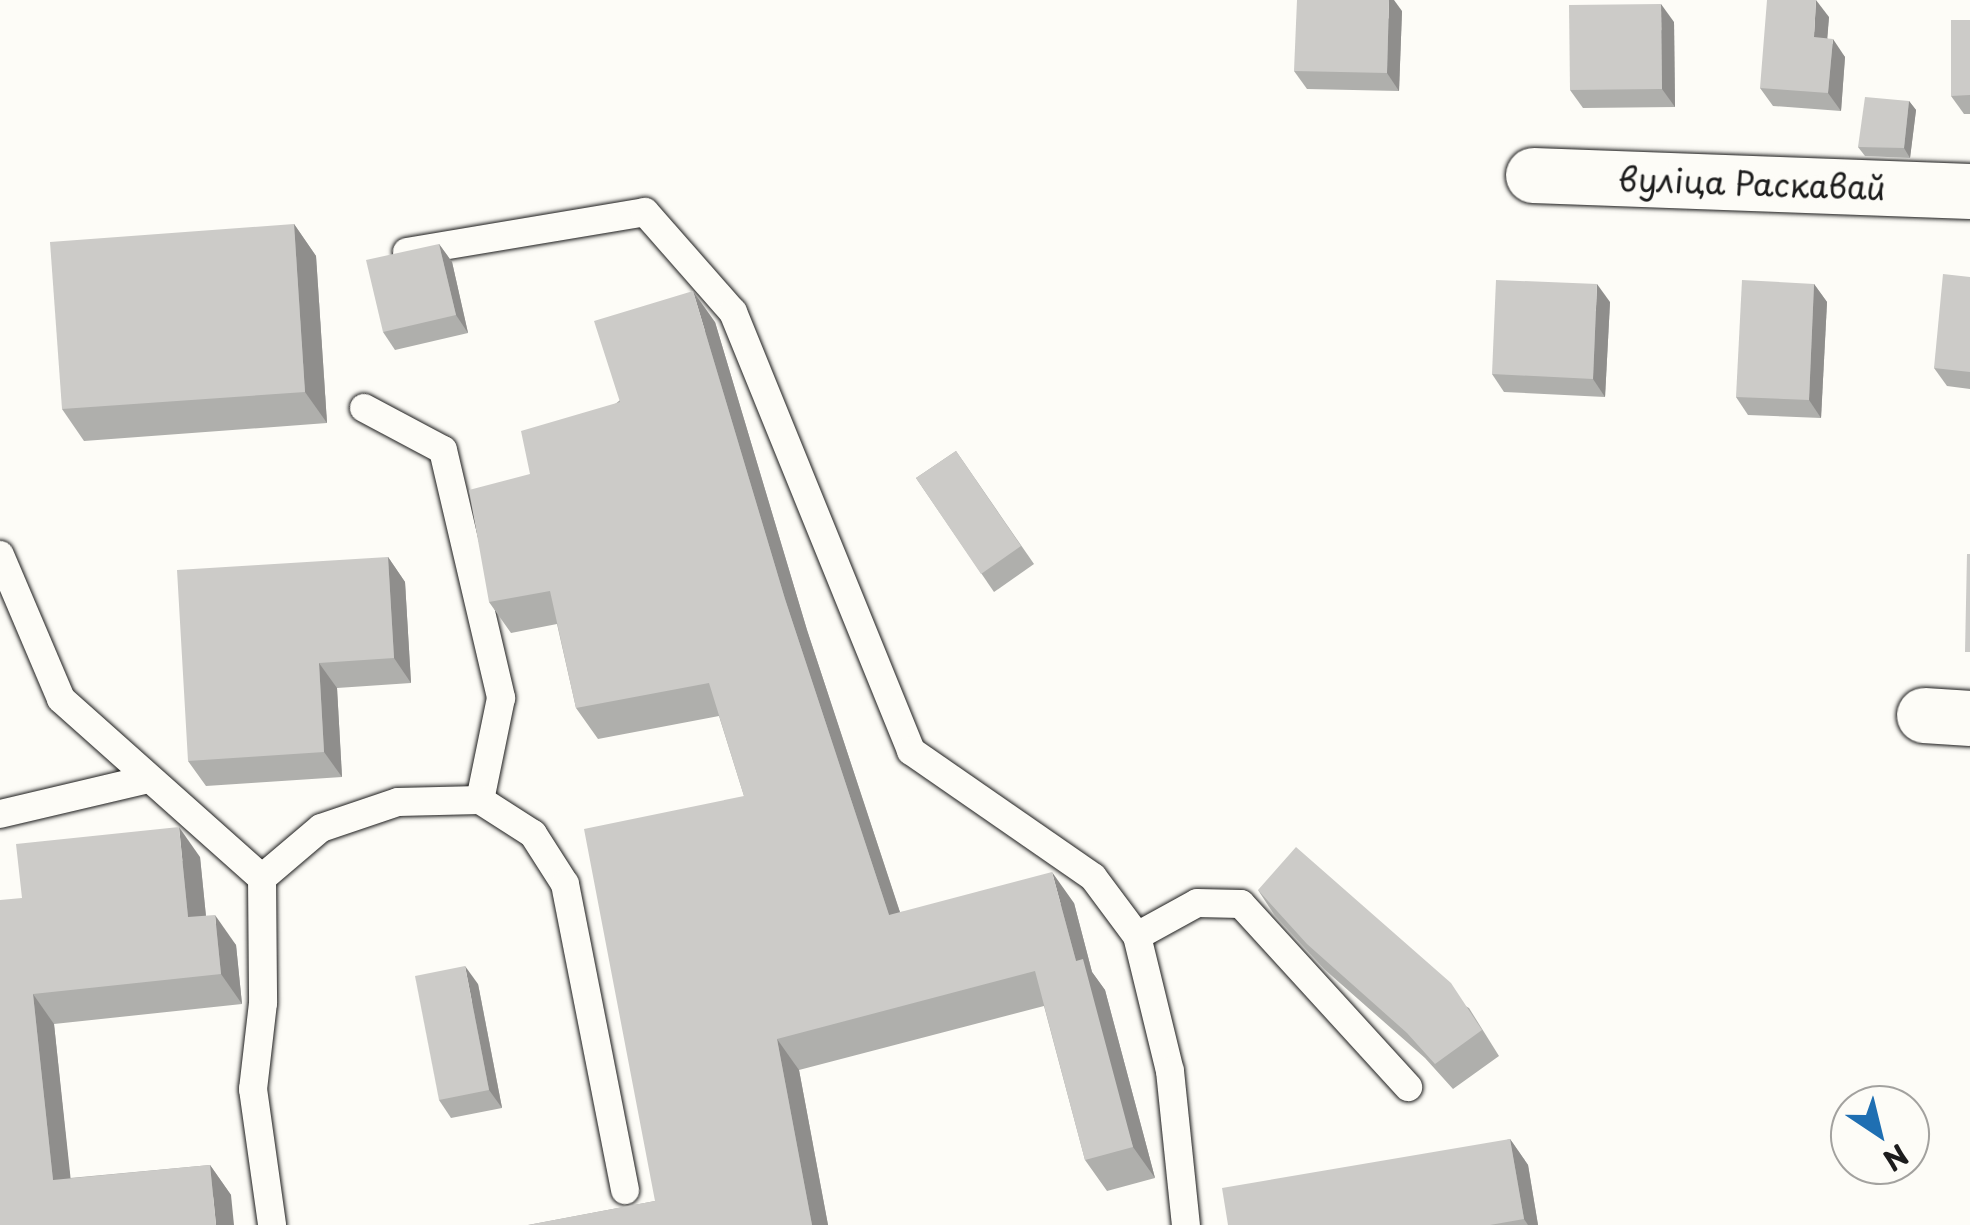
<!DOCTYPE html>
<meta charset="utf-8">
<style>
body{margin:0}
#map{position:relative;width:1970px;height:1225px;overflow:hidden;background:#fdfcf7;font-family:"Playpen Sans",sans-serif}
div>[style]{position:absolute}
[style*='--x']{left:calc(var(--x)*1px);top:calc(var(--y)*1px);width:calc(var(--w)*1px);rotate:calc(var(--a)*1deg)}
.roads{filter:drop-shadow(0 0 2px #1c1c1c) drop-shadow(0 0 2px #1c1c1c)}
.lane>*{height:28px;margin:-14px;padding:0 14px;transform-origin:14px;border-radius:14px;background:#fdfcf7}
.street>*{height:55px;margin:-27.5px;padding:0 27.5px;transform-origin:27.5px;border-radius:27.5px;background:#fdfcf7}
.wall>*{inset:0;background:#afafac}
.shaded-wall>*{inset:0;background:#8f8e8c}
.building>*{inset:0;background:#cccbc8}
span{translate:-50% -50%;white-space:nowrap;text-align:center;line-height:1.15;-webkit-text-stroke:10px #fdfcf7;paint-order:stroke}
.street-label{font-size:32px;color:#1c1c1c}
.north{position:absolute;left:1830px;top:1085px;width:100px;height:100px;box-sizing:border-box;background:#fdfcf7;border:2px solid #a3a29f;border-radius:50%;rotate:145deg;font-size:28px;font-weight:700;line-height:40px;text-align:center;color:#1c1c1c}
.north::after{content:'';display:block;margin:auto;width:35px;height:45px;background:#1f6fb2;clip-path:polygon(50% 0,100% 100%,50% 72%,0 100%)}
</style>
<div id="map">
<div class="roads">
<div class="lane">
<div style="--x:407;--y:252;--w:241;--a:-9.5"></div>
<div style="--x:645;--y:212;--w:133;--a:48.7"></div>
<div style="--x:733;--y:312;--w:474;--a:67.9"></div>
<div style="--x:911;--y:751;--w:221;--a:34.7"></div>
<div style="--x:1093;--y:877;--w:74;--a:53.3"></div>
<div style="--x:1137;--y:936;--w:139;--a:76.3"></div>
<div style="--x:1170;--y:1071;--w:155;--a:84.1"></div>
<div style="--x:364;--y:408;--w:89;--a:28"></div>
<div style="--x:443;--y:450;--w:255;--a:76.8"></div>
<div style="--x:501;--y:698;--w:104;--a:101.6"></div>
<div style="--x:0;--y:555;--w:156;--a:67"></div>
<div style="--x:61;--y:699;--w:269;--a:41.7"></div>
<div style="--x:262;--y:878;--w:125;--a:89.5"></div>
<div style="--x:263;--y:1003;--w:87;--a:96.6"></div>
<div style="--x:253;--y:1089;--w:137;--a:82"></div>
<div style="--x:0;--y:814;--w:152;--a:-13.3"></div>
<div style="--x:262;--y:878;--w:77;--a:-40.3"></div>
<div style="--x:321;--y:828;--w:81;--a:-18.7"></div>
<div style="--x:398;--y:802;--w:82;--a:-1.4"></div>
<div style="--x:480;--y:800;--w:63;--a:32.7"></div>
<div style="--x:533;--y:834;--w:59;--a:57.4"></div>
<div style="--x:565;--y:884;--w:312;--a:78.9"></div>
<div style="--x:1137;--y:936;--w:68;--a:-28.8"></div>
<div style="--x:1197;--y:903;--w:44;--a:1.3"></div>
<div style="--x:1241;--y:904;--w:248;--a:47.6"></div>
</div>
<div class="street">
<div style="--x:1533;--y:175;--w:437;--a:2.1"></div>
<div style="--x:1924;--y:715;--w:46;--a:3.7"></div>
</div>
</div>
<div class="wall">
<div style="clip-path:polygon(1402px 11px,1399px 91px,1307px 89px,1294px 71px)"></div>
<div style="clip-path:polygon(1829px 17px,1827px 38px,1845px 57px,1841px 111px,1773px 106px,1760px 88px)"></div>
<div style="clip-path:polygon(1970px 20px,1970px 114px,1964px 114px,1951px 96px)"></div>
<div style="clip-path:polygon(1674px 22px,1675px 107px,1583px 108px,1570px 90px)"></div>
<div style="clip-path:polygon(1909px 101px,1916px 110px,1910px 158px,1865px 156px,1858px 147px)"></div>
<div style="clip-path:polygon(294px 224px,316px 256px,327px 423px,84px 441px,62px 409px)"></div>
<div style="clip-path:polygon(439px 244px,452px 262px,468px 333px,395px 350px,383px 332px)"></div>
<div style="clip-path:polygon(1970px 277px,1970px 389px,1947px 386px,1934px 368px)"></div>
<div style="clip-path:polygon(1814px 284px,1827px 302px,1821px 418px,1748px 415px,1736px 397px)"></div>
<div style="clip-path:polygon(1610px 302px,1605px 397px,1504px 392px,1492px 374px)"></div>
<div style="clip-path:polygon(715px 322px,807px 630px,900px 912px,1074px 903px,1092px 972px,1105px 990px,1155px 1178px,1107px 1191px,1085px 1160px,1044px 1006px,799px 1070px,828px 1225px,528px 1225px,655px 1201px,744px 796px,719px 716px,598px 739px,576px 708px,557px 624px,511px 633px,489px 602px,530px 474px)"></div>
<div style="clip-path:polygon(956px 451px,1034px 564px,994px 592px,916px 478px)"></div>
<div style="clip-path:polygon(388px 557px,405px 582px,411px 683px,337px 688px,342px 777px,206px 786px,188px 761px)"></div>
<div style="clip-path:polygon(200px 857px,206px 916px,236px 945px,242px 1004px,54px 1024px,70px 1178px,210px 1165px,231px 1195px,0 1225px,22px 898px)"></div>
<div style="clip-path:polygon(1258px 890px,1469px 1008px,1499px 1056px,1453px 1089px,1425px 1058px,1324px 969px,1275px 916px)"></div>
<div style="clip-path:polygon(478px 984px,502px 1108px,451px 1118px,439px 1100px)"></div>
<div style="clip-path:polygon(1510px 1139px,1528px 1165px,1538px 1225px,1228px 1225px)"></div>
</div>
<div class="shaded-wall">
<div style="clip-path:polygon(1389px 0,1394px 0,1402px 11px,1399px 91px,1387px 73px)"></div>
<div style="clip-path:polygon(1816px 0,1829px 17px,1826px 55px,1814px 37px)"></div>
<div style="clip-path:polygon(1661px 4px,1674px 22px,1675px 107px,1662px 89px)"></div>
<div style="clip-path:polygon(1833px 39px,1845px 57px,1841px 111px,1828px 93px)"></div>
<div style="clip-path:polygon(1909px 101px,1916px 110px,1910px 158px,1904px 148px)"></div>
<div style="clip-path:polygon(294px 224px,316px 256px,327px 423px,305px 392px)"></div>
<div style="clip-path:polygon(439px 244px,452px 262px,468px 333px,456px 315px)"></div>
<div style="clip-path:polygon(1597px 284px,1610px 302px,1605px 397px,1593px 379px)"></div>
<div style="clip-path:polygon(1814px 284px,1827px 302px,1821px 418px,1809px 400px)"></div>
<div style="clip-path:polygon(693px 291px,715px 322px,807px 630px,911px 946px,889px 915px,785px 599px)"></div>
<div style="clip-path:polygon(388px 557px,405px 582px,411px 683px,394px 658px)"></div>
<div style="clip-path:polygon(319px 663px,337px 688px,342px 777px,324px 752px)"></div>
<div style="clip-path:polygon(179px 827px,200px 857px,209px 947px,188px 917px)"></div>
<div style="clip-path:polygon(1052px 872px,1074px 903px,1092px 972px,1105px 990px,1155px 1178px,1133px 1147px,1076px 961px)"></div>
<div style="clip-path:polygon(215px 915px,236px 945px,242px 1004px,221px 974px)"></div>
<div style="clip-path:polygon(465px 966px,478px 984px,502px 1108px,489px 1090px)"></div>
<div style="clip-path:polygon(33px 994px,54px 1024px,74px 1210px,53px 1180px)"></div>
<div style="clip-path:polygon(777px 1039px,799px 1070px,828px 1225px,812px 1225px)"></div>
<div style="clip-path:polygon(1510px 1139px,1528px 1165px,1538px 1225px,1528px 1225px,1524px 1219px)"></div>
<div style="clip-path:polygon(210px 1165px,231px 1195px,234px 1225px,216px 1225px)"></div>
</div>
<div class="building">
<div style="clip-path:polygon(1297px 0,1389px 0,1387px 73px,1294px 71px)"></div>
<div style="clip-path:polygon(1767px 0,1816px 0,1814px 37px,1833px 39px,1828px 93px,1760px 88px)"></div>
<div style="clip-path:polygon(1661px 4px,1662px 89px,1570px 90px,1569px 5px)"></div>
<div style="clip-path:polygon(1951px 20px,1970px 20px,1970px 95px,1951px 96px)"></div>
<div style="clip-path:polygon(1865px 97px,1909px 101px,1904px 148px,1858px 147px)"></div>
<div style="clip-path:polygon(294px 224px,305px 392px,62px 409px,50px 242px)"></div>
<div style="clip-path:polygon(439px 244px,456px 315px,383px 332px,366px 260px)"></div>
<div style="clip-path:polygon(1943px 274px,1970px 277px,1970px 372px,1934px 368px)"></div>
<div style="clip-path:polygon(1496px 280px,1597px 284px,1593px 379px,1492px 374px)"></div>
<div style="clip-path:polygon(1742px 280px,1814px 284px,1809px 400px,1736px 397px)"></div>
<div style="clip-path:polygon(693px 291px,785px 599px,889px 915px,1052px 872px,1076px 961px,1083px 959px,1133px 1147px,1085px 1160px,1035px 971px,777px 1039px,812px 1225px,528px 1225px,655px 1201px,584px 829px,744px 796px,709px 683px,576px 708px,550px 591px,489px 602px,469px 490px,530px 474px,521px 431px,620px 402px,594px 321px)"></div>
<div style="clip-path:polygon(956px 451px,1021px 546px,981px 574px,916px 478px)"></div>
<div style="clip-path:polygon(1967px 554px,1970px 554px,1970px 652px,1965px 652px)"></div>
<div style="clip-path:polygon(388px 557px,394px 658px,319px 663px,324px 752px,188px 761px,177px 570px)"></div>
<div style="clip-path:polygon(179px 827px,188px 917px,215px 915px,221px 974px,33px 994px,53px 1180px,210px 1165px,216px 1225px,0 1225px,0 900px,22px 898px,16px 844px)"></div>
<div style="clip-path:polygon(1296px 847px,1451px 983px,1482px 1030px,1435px 1064px,1407px 1033px,1307px 944px,1258px 890px)"></div>
<div style="clip-path:polygon(465px 966px,489px 1090px,439px 1100px,415px 976px)"></div>
<div style="clip-path:polygon(1510px 1139px,1524px 1219px,1490px 1225px,1228px 1225px,1222px 1188px)"></div>
</div>
<div class="street-label">
<span style="left:1752px;top:183px;rotate:2deg">вуліца Раскавай</span>
</div>
<div class="north">N</div>
</div>
